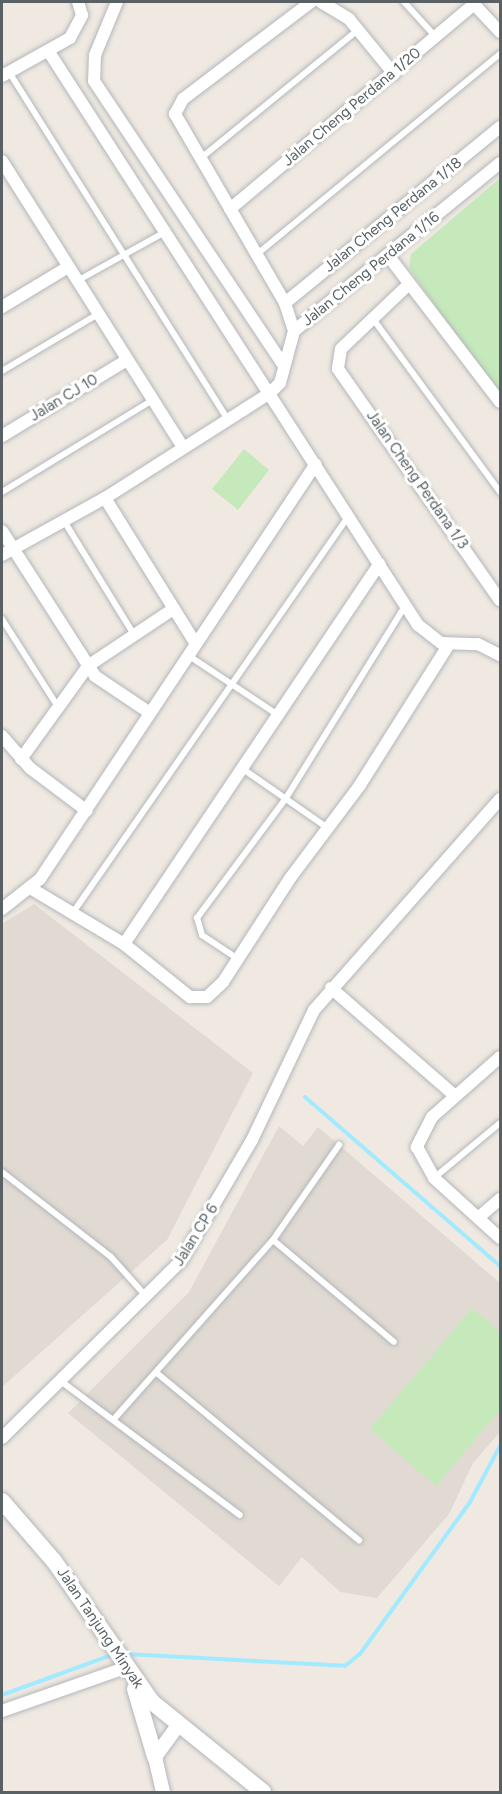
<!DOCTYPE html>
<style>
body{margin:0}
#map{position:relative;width:502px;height:1794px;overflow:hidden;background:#efe9e1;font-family:Figtree,sans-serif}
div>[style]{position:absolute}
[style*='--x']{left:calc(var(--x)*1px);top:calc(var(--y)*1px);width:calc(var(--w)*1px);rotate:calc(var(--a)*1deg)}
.education>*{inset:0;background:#e1dad2}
.green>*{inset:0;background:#c5e9bb}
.stream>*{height:4px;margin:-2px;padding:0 2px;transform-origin:2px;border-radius:2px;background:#a1eaff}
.roads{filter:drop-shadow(0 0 2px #b3b7bb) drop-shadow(0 0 2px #b3b7bb)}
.service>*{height:6px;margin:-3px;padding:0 3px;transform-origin:3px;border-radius:3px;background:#fff}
.minor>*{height:12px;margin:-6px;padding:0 6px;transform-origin:6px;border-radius:6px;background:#fff}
.tertiary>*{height:14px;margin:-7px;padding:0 7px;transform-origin:7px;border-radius:7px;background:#fff}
.secondary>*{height:16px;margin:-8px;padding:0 8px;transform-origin:8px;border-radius:8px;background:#fff}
span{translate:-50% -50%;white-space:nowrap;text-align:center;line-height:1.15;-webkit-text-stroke:6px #fff;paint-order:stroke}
.street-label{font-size:15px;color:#5a6164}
.frame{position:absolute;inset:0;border:3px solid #5a6164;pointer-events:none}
</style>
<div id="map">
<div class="education">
<div style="clip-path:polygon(34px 904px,253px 1073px,167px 1240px,2px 1387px,2px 924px)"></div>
<div style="clip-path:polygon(279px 1126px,303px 1146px,318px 1127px,500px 1283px,500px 1432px,473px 1463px,449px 1514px,377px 1598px,340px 1592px,302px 1557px,279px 1586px,68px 1413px,189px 1292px)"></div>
</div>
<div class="green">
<div style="clip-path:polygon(500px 178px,500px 399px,409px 268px,411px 254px)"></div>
<div style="clip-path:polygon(244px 449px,269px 470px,238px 510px,212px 489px)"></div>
<div style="clip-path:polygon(472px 1308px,500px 1332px,500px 1410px,436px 1486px,370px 1429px)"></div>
</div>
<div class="stream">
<div style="--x:305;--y:1097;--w:258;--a:40.9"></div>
<div style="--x:126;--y:1654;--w:219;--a:3.1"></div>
<div style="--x:345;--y:1666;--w:19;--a:-39"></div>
<div style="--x:360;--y:1654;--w:188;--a:-54.1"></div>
<div style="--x:470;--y:1502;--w:64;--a:-61.8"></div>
<div style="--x:2;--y:1695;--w:117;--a:-20"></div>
</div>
<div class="roads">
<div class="service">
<div style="--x:404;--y:2;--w:47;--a:47.6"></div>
<div style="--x:9;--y:72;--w:409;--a:57.8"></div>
<div style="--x:201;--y:158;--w:203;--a:-39.2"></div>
<div style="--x:256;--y:255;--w:316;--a:-39.5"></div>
<div style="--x:77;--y:281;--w:101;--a:-29.1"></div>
<div style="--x:373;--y:319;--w:215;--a:53.7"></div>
<div style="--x:2;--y:371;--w:112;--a:-30.7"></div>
<div style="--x:2;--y:492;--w:177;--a:-31.4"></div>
<div style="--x:64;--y:521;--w:134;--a:58.4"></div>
<div style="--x:2;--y:619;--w:104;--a:57.5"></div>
<div style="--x:189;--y:656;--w:107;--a:33.5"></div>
<div style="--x:243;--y:769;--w:105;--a:34.9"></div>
<div style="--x:72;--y:914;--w:485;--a:-55.2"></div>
<div style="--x:238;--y:959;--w:43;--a:-146.3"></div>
<div style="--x:202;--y:935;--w:18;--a:-106"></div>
<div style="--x:197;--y:918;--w:149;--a:-53.4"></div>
<div style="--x:286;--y:798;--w:226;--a:-58.2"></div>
<div style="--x:2;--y:1172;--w:138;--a:37.9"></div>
<div style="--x:111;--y:1257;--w:51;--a:48.2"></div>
<div style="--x:434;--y:1178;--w:86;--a:-39.8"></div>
<div style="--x:273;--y:1240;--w:158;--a:40.1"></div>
<div style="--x:158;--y:1374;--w:261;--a:39.6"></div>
<div style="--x:62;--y:1382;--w:222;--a:36.8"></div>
<div style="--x:114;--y:1419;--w:239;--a:-48.4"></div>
<div style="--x:273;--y:1240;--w:116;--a:-55.2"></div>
</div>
<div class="minor">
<div style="--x:117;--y:2;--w:57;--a:112.5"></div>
<div style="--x:95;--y:55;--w:26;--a:92"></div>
<div style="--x:94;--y:81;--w:340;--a:56.3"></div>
<div style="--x:321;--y:2;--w:33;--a:31"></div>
<div style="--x:349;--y:19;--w:71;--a:50.7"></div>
<div style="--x:472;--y:2;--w:41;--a:47"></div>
<div style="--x:49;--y:52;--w:682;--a:57.22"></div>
<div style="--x:418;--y:625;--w:29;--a:38"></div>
<div style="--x:441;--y:643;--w:37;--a:2"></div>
<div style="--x:478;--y:644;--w:25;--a:27"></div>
<div style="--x:2;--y:76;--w:78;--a:-29.2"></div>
<div style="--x:70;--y:38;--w:26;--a:-62"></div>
<div style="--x:82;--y:15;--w:14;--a:-107"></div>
<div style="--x:2;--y:161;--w:337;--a:57.7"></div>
<div style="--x:230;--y:209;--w:319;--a:-40"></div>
<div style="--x:390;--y:258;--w:181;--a:52.6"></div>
<div style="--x:409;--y:284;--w:94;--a:136.3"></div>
<div style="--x:341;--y:349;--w:20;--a:99"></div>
<div style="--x:338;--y:369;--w:282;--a:55"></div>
<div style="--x:285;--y:303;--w:278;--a:-39.3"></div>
<div style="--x:2;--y:307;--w:77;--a:-31.2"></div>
<div style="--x:294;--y:331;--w:29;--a:-108"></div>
<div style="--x:285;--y:303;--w:219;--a:-120.2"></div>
<div style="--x:175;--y:114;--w:17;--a:-62"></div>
<div style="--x:183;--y:99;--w:161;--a:-37.2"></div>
<div style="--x:2;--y:436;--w:146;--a:-31.3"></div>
<div style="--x:105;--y:498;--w:168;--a:58.1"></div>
<div style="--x:2;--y:531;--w:172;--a:57.3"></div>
<div style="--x:95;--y:676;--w:63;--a:33.9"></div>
<div style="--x:2;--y:555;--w:118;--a:-29"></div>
<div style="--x:105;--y:498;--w:196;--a:-32.5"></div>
<div style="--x:270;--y:393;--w:14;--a:-45"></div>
<div style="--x:280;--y:383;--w:54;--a:-74.9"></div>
<div style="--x:294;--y:331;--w:266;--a:-39.2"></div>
<div style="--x:2;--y:736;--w:43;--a:48.8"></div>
<div style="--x:30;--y:768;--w:71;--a:37"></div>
<div style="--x:21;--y:759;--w:115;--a:-54.2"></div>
<div style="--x:88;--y:666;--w:102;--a:-33.8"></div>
<div style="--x:32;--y:889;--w:107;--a:30.9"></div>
<div style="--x:124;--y:944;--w:85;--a:38.8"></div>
<div style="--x:190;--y:997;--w:17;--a:0"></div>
<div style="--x:207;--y:997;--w:22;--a:-43"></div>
<div style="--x:223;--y:982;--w:125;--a:-57.1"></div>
<div style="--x:291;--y:877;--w:115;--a:-53.1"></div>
<div style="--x:360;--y:785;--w:167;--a:-57.7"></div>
<div style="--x:2;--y:909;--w:48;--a:-38.3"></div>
<div style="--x:40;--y:879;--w:498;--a:-56.4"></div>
<div style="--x:124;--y:944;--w:458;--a:-56.1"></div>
<div style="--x:331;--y:988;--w:163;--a:41"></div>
<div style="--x:500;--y:1057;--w:91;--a:138.6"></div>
<div style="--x:432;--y:1117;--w:34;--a:117"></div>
<div style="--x:417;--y:1147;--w:35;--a:61"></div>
<div style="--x:434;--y:1178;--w:89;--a:42.3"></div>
<div style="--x:478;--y:1218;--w:29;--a:-41"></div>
<div style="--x:2;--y:1438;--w:252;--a:-44.7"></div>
<div style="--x:181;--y:1261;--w:140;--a:-59.6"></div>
<div style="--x:252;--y:1140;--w:144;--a:-64.5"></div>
<div style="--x:314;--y:1010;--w:281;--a:-48.6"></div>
<div style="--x:2;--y:1711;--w:130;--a:-19.3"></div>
</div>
<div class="tertiary">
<div style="--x:163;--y:1792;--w:36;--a:-103"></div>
<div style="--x:155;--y:1757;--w:37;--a:-54"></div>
</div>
<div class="secondary">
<div style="--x:2;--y:1501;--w:79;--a:49.1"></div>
<div style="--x:54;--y:1561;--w:172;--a:55.2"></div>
<div style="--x:152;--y:1702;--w:143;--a:39"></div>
<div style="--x:135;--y:1689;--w:71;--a:73.6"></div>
</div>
</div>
<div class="street-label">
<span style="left:352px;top:107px;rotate:-40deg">Jalan Cheng Perdana 1/20</span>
<span style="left:393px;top:215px;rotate:-39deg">Jalan Cheng Perdana 1/18</span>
<span style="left:371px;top:269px;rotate:-39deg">Jalan Cheng Perdana 1/16</span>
<span style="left:64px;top:398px;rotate:-31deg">Jalan CJ 10</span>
<span style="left:417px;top:480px;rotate:55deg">Jalan Cheng Perdana 1/3</span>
<span style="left:196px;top:1235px;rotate:-58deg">Jalan CP 6</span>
<span style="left:100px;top:1628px;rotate:56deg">Jalan Tanjung Minyak</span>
</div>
<div class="frame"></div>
</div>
